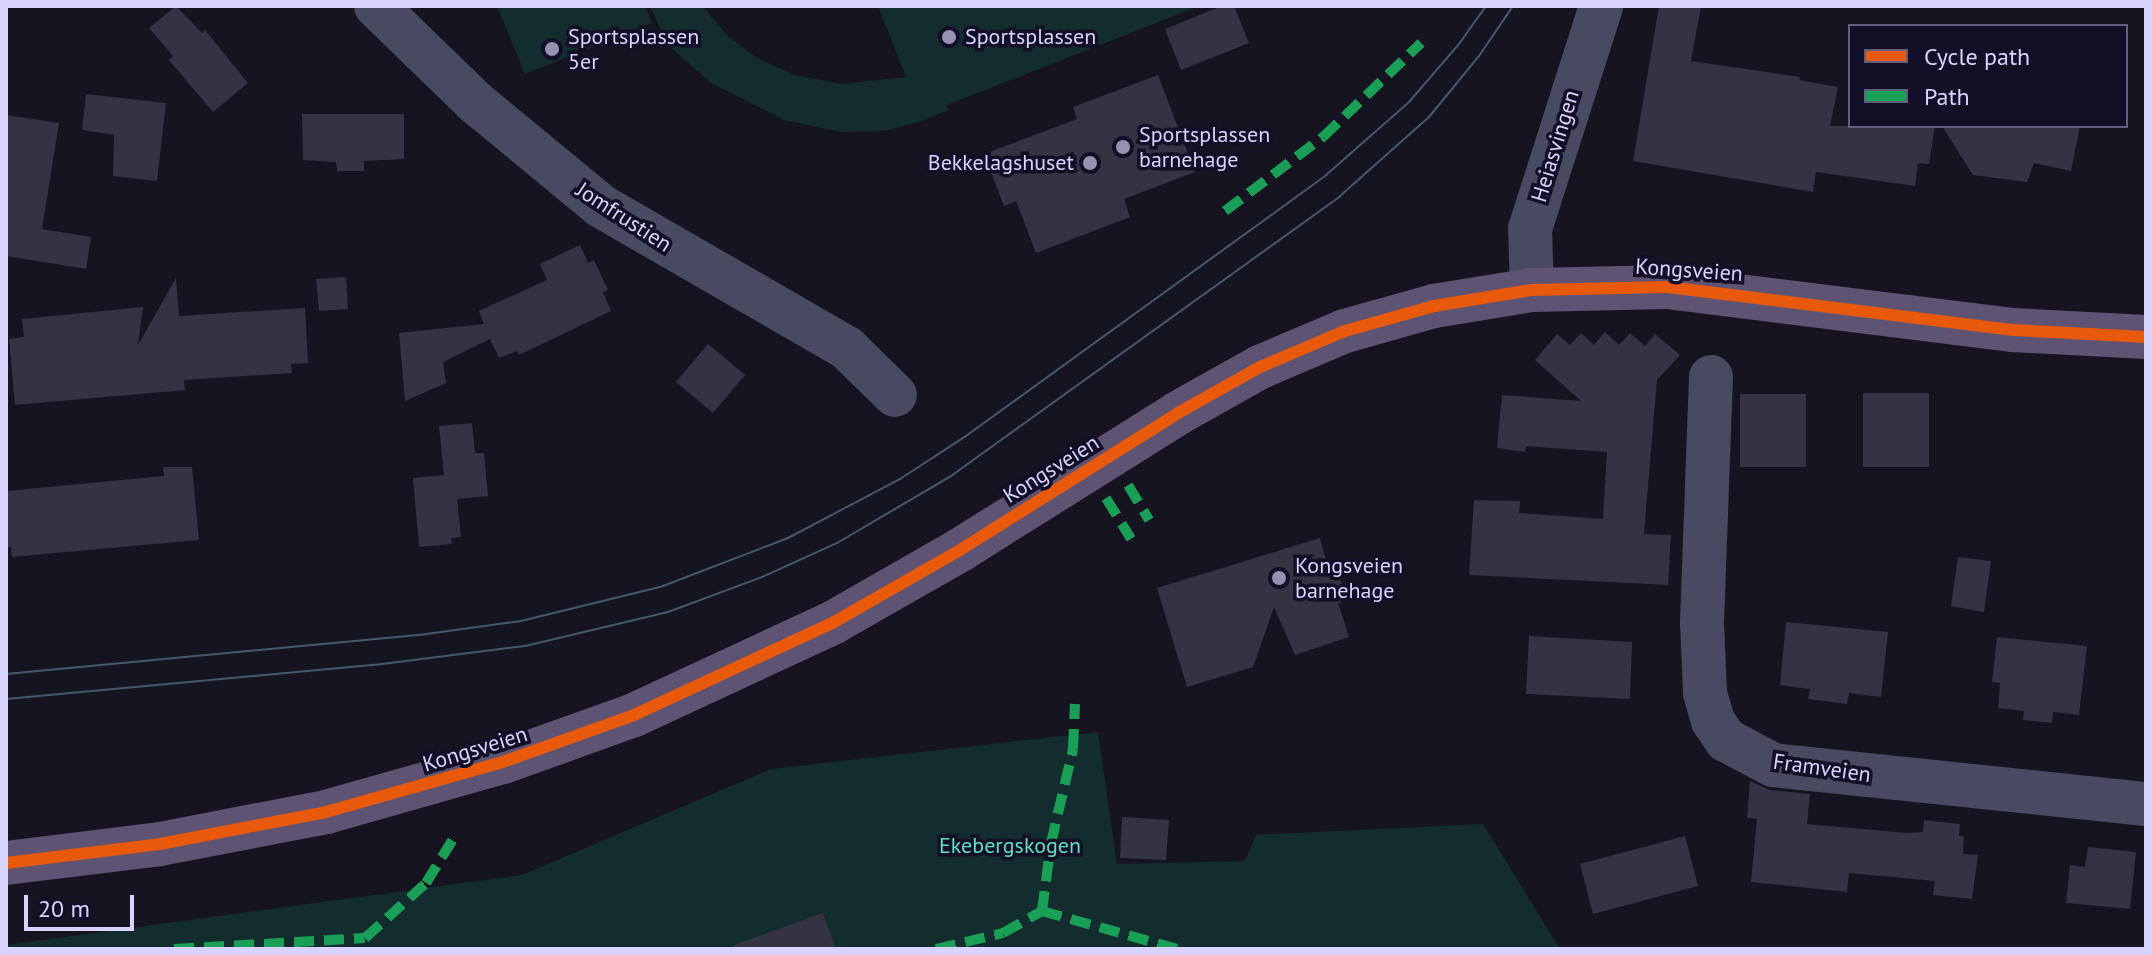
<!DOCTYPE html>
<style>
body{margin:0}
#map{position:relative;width:2152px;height:955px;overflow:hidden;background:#161421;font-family:"PT Sans",sans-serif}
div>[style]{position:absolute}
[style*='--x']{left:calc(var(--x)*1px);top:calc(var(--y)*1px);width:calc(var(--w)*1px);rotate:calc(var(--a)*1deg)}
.green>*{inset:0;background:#132c2d}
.building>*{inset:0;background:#343243}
.minor>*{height:44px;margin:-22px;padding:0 22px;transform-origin:22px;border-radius:22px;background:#4a4962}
.major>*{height:44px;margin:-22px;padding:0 22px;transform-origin:22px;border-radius:22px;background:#5e5373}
.tram>*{height:2px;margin:-1px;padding:0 1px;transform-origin:1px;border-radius:1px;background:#43596b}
.quiet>*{height:10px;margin-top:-5px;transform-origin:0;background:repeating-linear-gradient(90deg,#1a9f57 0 20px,transparent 0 30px)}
.cycleway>*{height:12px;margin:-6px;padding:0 6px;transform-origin:6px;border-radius:6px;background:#e8590c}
.dots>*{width:22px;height:22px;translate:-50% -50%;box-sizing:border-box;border:4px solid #130f26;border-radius:50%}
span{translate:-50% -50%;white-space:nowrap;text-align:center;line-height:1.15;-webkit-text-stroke:7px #130f26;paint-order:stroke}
.poi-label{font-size:22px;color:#d9d4ff}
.left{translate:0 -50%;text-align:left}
.right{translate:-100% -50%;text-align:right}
.street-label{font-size:22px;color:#d9d4ff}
.park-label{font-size:22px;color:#5fe0c0}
.frame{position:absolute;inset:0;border:8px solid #d9d4ff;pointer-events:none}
.legend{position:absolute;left:1848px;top:24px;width:280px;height:104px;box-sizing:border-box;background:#130f26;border:2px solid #625e7d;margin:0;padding:10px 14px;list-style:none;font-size:24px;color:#d9d4ff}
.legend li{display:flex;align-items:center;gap:16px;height:40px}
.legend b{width:40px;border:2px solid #625e7d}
.scale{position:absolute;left:24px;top:895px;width:110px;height:36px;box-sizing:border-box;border:4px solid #d9d4ff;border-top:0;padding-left:10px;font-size:24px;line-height:28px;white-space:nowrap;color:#d9d4ff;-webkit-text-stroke:6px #130f26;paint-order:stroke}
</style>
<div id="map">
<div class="green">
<div style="clip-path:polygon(497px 6px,645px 6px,652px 23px,525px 74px)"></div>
<div style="clip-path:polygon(650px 6px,702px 6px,728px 36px,757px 58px,794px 75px,842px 84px,906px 77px,878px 6px,1199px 6px,947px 105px,949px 110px,919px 122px,884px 131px,842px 132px,784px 120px,711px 83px,668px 45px)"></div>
<div style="clip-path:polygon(1098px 732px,1117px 864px,1245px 861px,1256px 835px,1483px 824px,1560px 949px,6px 949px,6px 945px,522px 875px,771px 769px)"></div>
</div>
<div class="building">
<div style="clip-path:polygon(176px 6px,202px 33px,205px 30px,248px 83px,213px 112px,169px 60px,173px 56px,149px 28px)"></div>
<div style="clip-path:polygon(1222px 6px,1234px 6px,1249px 43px,1181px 70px,1165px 29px)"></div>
<div style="clip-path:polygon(1659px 6px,1701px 6px,1691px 61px,1800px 77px,1799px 80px,1838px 87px,1830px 126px,1935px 126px,1929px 164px,1918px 163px,1915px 186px,1816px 172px,1813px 192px,1633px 161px)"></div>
<div style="clip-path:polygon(1158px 75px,1195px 172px,1124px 199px,1130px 217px,1036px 253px,1016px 201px,1004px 206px,984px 154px,1077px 119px,1073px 107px)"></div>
<div style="clip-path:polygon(86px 94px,166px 103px,157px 181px,113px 176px,114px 135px,82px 130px)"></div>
<div style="clip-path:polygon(302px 114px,404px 114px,404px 159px,364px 161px,364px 171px,337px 171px,336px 162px,303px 160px)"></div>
<div style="clip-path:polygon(6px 115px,59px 123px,42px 229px,91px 237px,86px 269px,6px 256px)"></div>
<div style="clip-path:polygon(1942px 126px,2080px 126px,2071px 171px,2034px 163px,2027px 182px,1973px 175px)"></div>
<div style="clip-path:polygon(580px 245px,588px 263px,594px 260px,608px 290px,603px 292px,611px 311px,519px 355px,517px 351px,499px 358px,490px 339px,443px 362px,446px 383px,405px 401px,399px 333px,484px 324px,479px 311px,547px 280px,540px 264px)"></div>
<div style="clip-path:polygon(346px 277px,348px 309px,319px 311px,316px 279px)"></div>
<div style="clip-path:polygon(176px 278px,179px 316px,305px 308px,308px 363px,291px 364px,292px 373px,184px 380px,185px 390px,15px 405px,9px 339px,24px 337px,22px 319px,143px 307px,138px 345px)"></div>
<div style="clip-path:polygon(1605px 332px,1619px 345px,1630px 333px,1645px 346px,1655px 334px,1680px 355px,1657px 380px,1644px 534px,1671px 535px,1668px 585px,1469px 575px,1474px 500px,1520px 501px,1519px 513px,1603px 519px,1607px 452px,1526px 446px,1525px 452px,1497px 448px,1502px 395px,1581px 401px,1535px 360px,1557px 334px,1570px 345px,1581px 333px,1594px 345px)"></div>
<div style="clip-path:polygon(708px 344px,745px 375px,713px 413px,676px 382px)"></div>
<div style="clip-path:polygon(1863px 393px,1929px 393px,1929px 467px,1863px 467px)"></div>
<div style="clip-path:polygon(1740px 394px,1806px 394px,1806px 467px,1740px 467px)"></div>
<div style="clip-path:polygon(472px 423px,475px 453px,484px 453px,488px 496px,457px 499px,461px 537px,451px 538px,452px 544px,419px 547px,413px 478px,444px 475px,439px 426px)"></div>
<div style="clip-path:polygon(163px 467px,192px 467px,199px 540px,12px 557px,11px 547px,6px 547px,6px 491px,164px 476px)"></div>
<div style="clip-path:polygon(1320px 538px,1330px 574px,1338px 572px,1347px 600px,1338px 603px,1349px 637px,1295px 655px,1274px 607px,1253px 667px,1187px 687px,1157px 588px)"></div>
<div style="clip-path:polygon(1958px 557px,1991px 561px,1984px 612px,1951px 606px)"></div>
<div style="clip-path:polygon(1786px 622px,1888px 632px,1881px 697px,1849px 693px,1847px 704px,1808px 699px,1810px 689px,1780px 685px)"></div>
<div style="clip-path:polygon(1529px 636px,1632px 642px,1630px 699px,1526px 694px)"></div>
<div style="clip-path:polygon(1997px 637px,2087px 646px,2079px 715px,2053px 712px,2052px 723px,2023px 720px,2024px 711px,1998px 708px,2000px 683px,1992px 682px)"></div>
<div style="clip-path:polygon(1750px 781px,1770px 790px,1810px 794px,1807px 824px,1907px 833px,1923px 832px,1924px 820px,1960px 824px,1959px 836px,1964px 836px,1963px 854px,1978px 855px,1972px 899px,1933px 895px,1935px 881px,1849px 873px,1847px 892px,1751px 882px,1757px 819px,1747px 818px)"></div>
<div style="clip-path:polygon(1122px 817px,1169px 820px,1166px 860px,1120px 858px)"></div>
<div style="clip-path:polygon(1685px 836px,1698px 886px,1593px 914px,1580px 864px)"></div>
<div style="clip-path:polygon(2088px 847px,2136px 852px,2130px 909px,2066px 903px,2070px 865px,2085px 867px)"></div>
<div style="clip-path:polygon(823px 913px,836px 949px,735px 949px,734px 945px)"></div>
</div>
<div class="minor">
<div style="--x:376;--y:6;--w:138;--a:44.1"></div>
<div style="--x:475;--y:102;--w:163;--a:39.5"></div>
<div style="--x:601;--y:206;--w:284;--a:30"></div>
<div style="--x:847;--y:348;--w:67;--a:44.4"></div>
<div style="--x:1532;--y:290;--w:61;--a:-91.9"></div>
<div style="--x:1530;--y:229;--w:234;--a:-72.3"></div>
<div style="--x:1711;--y:377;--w:246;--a:92.1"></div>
<div style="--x:1702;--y:623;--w:70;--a:87.5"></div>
<div style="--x:1705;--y:693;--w:29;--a:74"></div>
<div style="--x:1713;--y:721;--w:23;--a:56"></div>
<div style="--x:1726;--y:740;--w:53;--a:28"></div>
<div style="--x:1773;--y:765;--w:375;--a:6"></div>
</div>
<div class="major">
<div style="--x:6;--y:863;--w:155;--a:-7"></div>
<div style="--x:160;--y:844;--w:169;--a:-10.9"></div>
<div style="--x:326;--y:812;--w:184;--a:-15.8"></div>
<div style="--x:503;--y:762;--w:139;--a:-19.7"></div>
<div style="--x:634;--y:715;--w:221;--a:-24.9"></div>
<div style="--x:834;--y:622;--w:145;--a:-29.7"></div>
<div style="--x:960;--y:550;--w:257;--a:-32.1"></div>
<div style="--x:1178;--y:413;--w:94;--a:-29.3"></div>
<div style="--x:1260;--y:367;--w:92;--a:-23"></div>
<div style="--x:1345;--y:331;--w:92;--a:-15.7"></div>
<div style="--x:1434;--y:306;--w:99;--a:-9.3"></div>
<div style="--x:1532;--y:290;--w:135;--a:-1.3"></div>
<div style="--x:1667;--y:287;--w:349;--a:7.1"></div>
<div style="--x:2013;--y:330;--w:133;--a:3"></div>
</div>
<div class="tram">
<div style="--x:6;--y:674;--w:422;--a:-5.4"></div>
<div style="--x:426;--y:634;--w:96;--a:-7.8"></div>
<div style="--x:521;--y:621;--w:146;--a:-13.8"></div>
<div style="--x:663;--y:586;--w:134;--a:-21"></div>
<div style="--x:788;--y:538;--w:127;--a:-27.8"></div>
<div style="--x:900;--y:479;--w:79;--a:-33.1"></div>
<div style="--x:966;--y:436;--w:445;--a:-35.9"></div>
<div style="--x:1326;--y:175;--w:111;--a:-41.3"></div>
<div style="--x:1409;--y:102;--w:77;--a:-49.2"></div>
<div style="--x:1459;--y:44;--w:47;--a:-54.6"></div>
<div style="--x:6;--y:699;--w:378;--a:-5.3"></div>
<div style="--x:382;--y:664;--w:144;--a:-7.2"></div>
<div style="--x:525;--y:646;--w:147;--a:-13.4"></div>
<div style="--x:668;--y:612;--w:100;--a:-20.4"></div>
<div style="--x:762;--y:577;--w:82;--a:-24.4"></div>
<div style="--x:837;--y:543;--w:132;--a:-30.4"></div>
<div style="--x:951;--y:476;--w:479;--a:-35.7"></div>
<div style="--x:1340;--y:196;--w:119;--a:-41.6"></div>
<div style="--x:1429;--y:117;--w:79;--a:-50.7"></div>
<div style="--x:1479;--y:56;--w:60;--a:-55.8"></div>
</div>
<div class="quiet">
<div style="--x:1225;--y:211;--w:123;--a:-37.1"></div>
<div style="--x:1323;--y:137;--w:136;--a:-43.8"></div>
<div style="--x:1128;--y:485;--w:41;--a:59"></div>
<div style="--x:1106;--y:498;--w:48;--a:58.6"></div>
<div style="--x:1042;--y:911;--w:140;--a:15.7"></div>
<div style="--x:174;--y:949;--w:191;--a:-3.3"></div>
<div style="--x:365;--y:938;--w:82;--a:-42"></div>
<div style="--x:426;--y:883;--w:55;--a:-58.3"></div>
<div style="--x:936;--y:949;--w:69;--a:-13.4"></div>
<div style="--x:1003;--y:933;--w:45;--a:-29.4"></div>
<div style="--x:1042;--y:911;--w:69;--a:-82.5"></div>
<div style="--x:1051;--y:843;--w:97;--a:-76.8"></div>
<div style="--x:1073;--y:749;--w:45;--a:-87.5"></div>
</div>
<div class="cycleway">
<div style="--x:6;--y:863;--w:155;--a:-7"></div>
<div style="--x:160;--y:844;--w:169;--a:-10.9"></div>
<div style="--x:326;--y:812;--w:184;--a:-15.8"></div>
<div style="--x:503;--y:762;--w:139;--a:-19.7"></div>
<div style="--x:634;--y:715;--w:221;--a:-24.9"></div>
<div style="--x:834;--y:622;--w:145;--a:-29.7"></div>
<div style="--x:960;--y:550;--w:257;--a:-32.1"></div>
<div style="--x:1178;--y:413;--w:94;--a:-29.3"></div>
<div style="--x:1260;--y:367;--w:92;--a:-23"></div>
<div style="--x:1345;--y:331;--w:92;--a:-15.7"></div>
<div style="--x:1434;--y:306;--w:99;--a:-9.3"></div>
<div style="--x:1532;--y:290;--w:135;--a:-1.3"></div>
<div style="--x:1667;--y:287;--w:349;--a:7.1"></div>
<div style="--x:2013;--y:330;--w:133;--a:3"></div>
</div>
<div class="dots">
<div style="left:949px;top:37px;background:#9591b1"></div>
<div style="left:552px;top:49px;background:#9591b1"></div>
<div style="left:1123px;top:147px;background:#9591b1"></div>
<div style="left:1090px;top:163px;background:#9591b1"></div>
<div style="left:1279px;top:578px;background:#9591b1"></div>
</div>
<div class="poi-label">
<span class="left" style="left:568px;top:49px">Sportsplassen<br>5er</span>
<span class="left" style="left:965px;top:37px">Sportsplassen</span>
<span class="left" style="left:1139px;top:147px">Sportsplassen<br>barnehage</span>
<span class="right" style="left:1074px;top:163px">Bekkelagshuset</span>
<span class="left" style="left:1295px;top:578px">Kongsveien<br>barnehage</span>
</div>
<div class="street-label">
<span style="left:1555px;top:146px;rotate:-73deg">Heiasvingen</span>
<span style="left:624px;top:217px;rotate:33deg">Jomfrustien</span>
<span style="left:1689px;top:270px;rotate:4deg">Kongsveien</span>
<span style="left:1051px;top:469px;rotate:-32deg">Kongsveien</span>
<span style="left:475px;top:749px;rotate:-17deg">Kongsveien</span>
<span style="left:1822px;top:768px;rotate:8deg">Framveien</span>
</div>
<div class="park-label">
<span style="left:1010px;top:846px">Ekebergskogen</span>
</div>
<div class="frame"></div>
<ul class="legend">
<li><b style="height:10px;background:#e8590c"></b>Cycle path</li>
<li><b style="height:10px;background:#1a9f57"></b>Path</li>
</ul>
<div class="scale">20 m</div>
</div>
